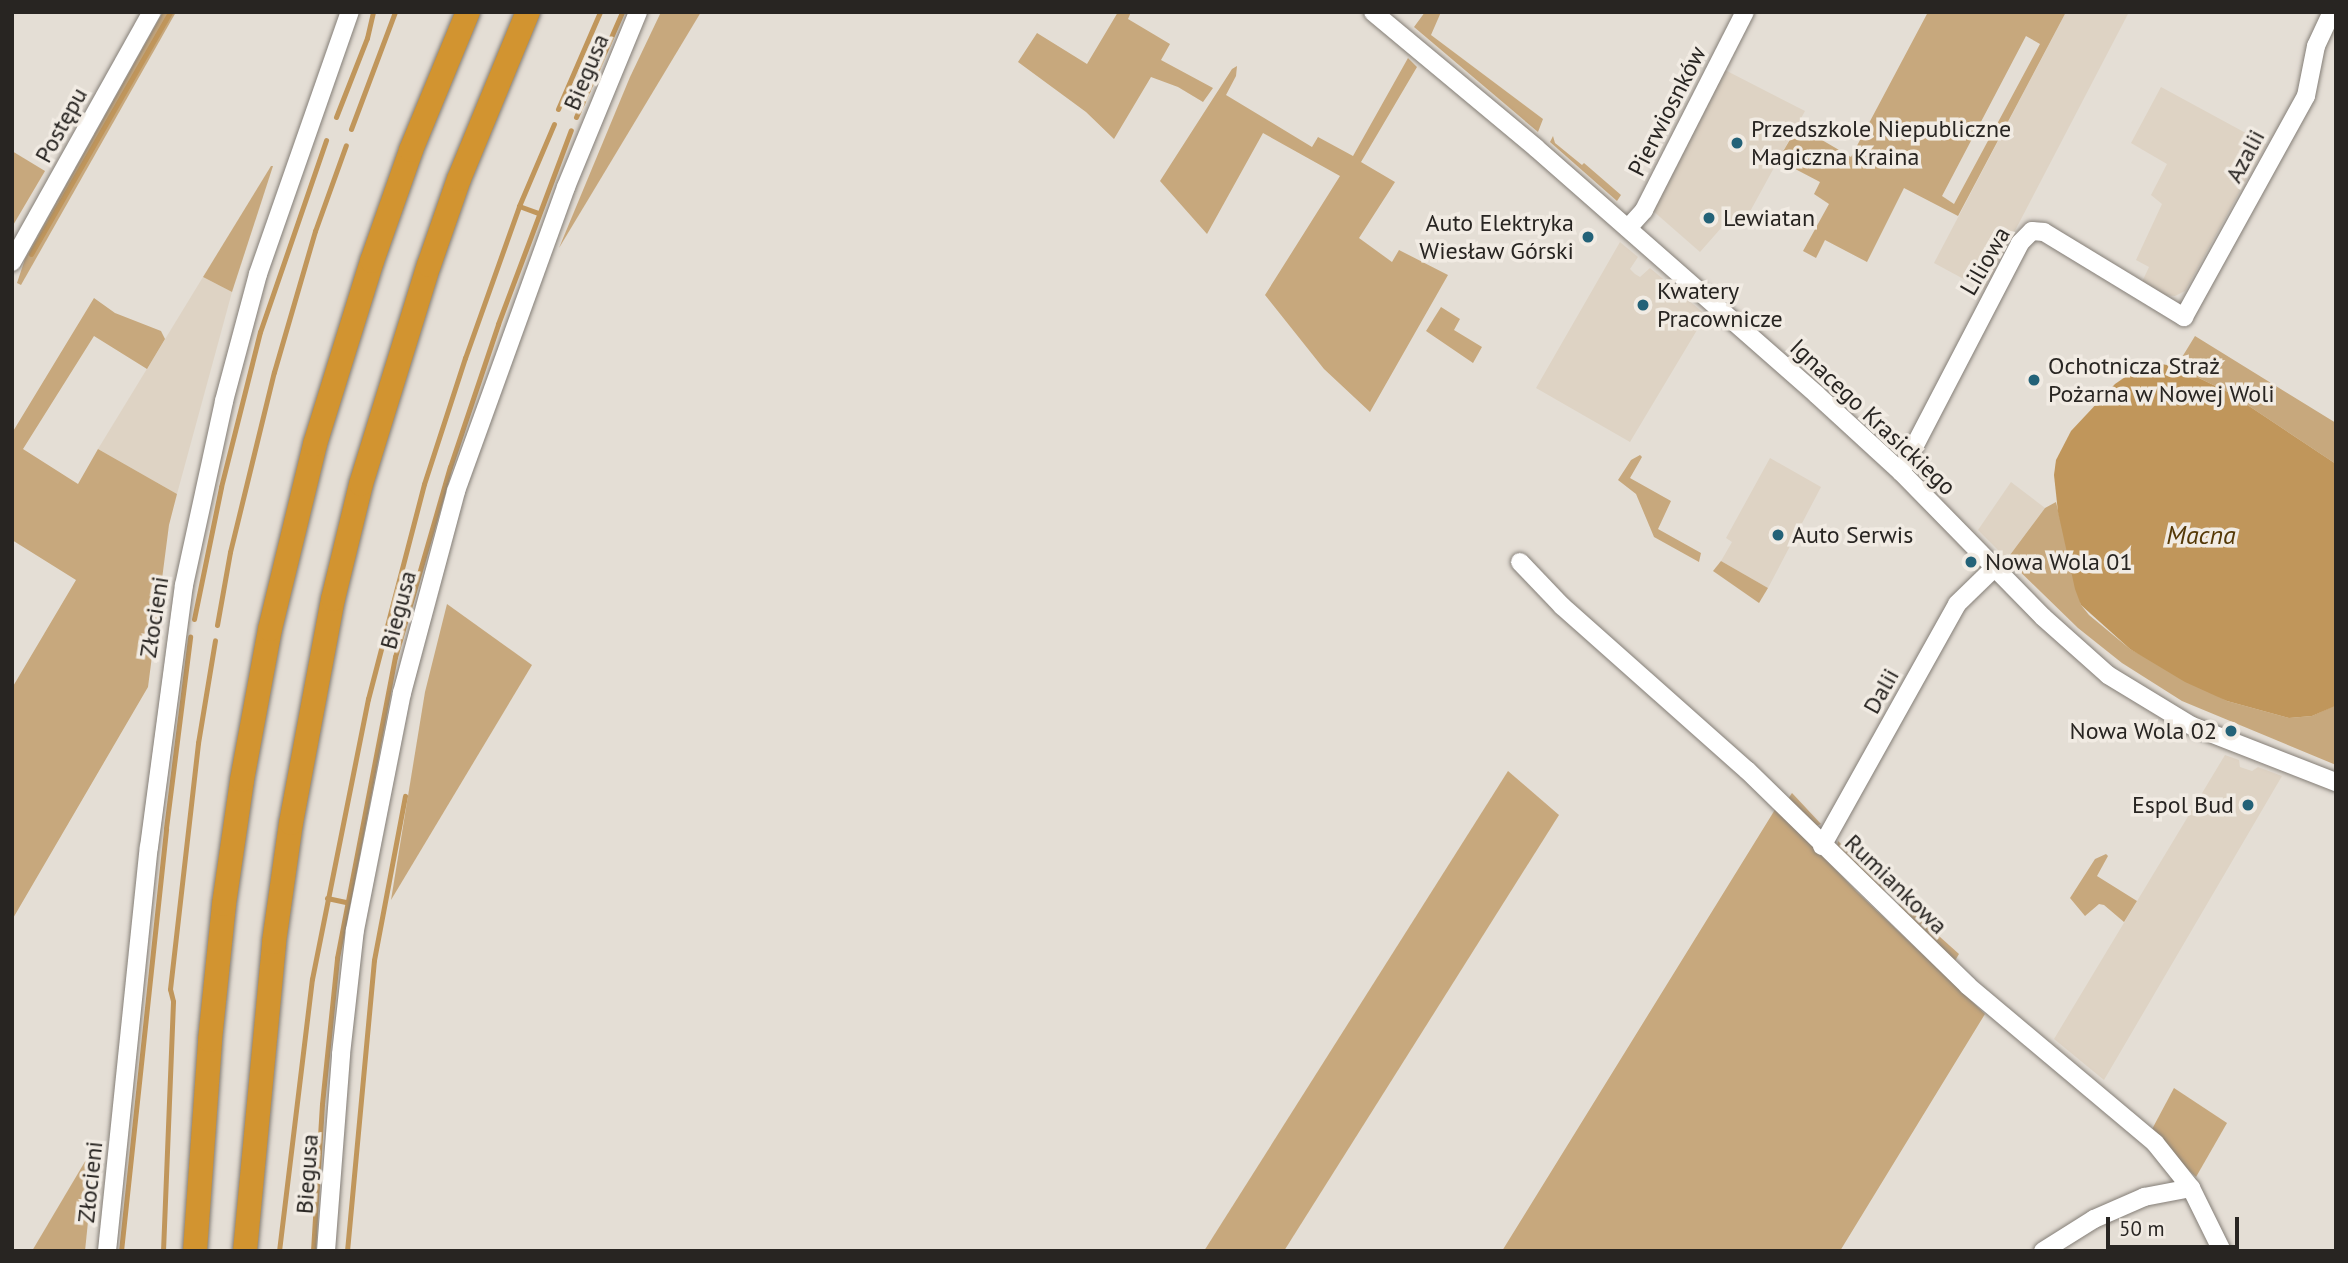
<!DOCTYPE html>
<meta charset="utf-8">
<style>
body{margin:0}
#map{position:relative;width:2348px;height:1263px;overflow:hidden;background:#e4ded5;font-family:"PT Sans",sans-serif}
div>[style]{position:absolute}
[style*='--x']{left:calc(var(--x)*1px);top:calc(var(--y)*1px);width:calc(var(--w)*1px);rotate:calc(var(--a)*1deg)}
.built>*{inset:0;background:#ded3c4}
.green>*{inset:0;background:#c7a87d}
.water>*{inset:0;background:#c0965b}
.stream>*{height:5px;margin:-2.5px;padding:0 2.5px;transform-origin:2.5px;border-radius:2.5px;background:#c0965b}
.roads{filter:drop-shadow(0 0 2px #847e77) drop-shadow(0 0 2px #847e77)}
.minor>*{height:18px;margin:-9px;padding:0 9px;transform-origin:9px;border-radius:9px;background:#fff}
.highway>*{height:24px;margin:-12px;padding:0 12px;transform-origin:12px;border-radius:12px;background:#d29430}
.dots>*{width:19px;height:19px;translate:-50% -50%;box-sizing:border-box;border:4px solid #f1ebe3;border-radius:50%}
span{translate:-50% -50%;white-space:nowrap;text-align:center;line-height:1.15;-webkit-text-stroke:7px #f1ebe3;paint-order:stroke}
.street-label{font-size:24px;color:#282522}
.poi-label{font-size:24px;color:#282522}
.left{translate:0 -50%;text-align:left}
.right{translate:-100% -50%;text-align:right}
.water-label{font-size:26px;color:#543806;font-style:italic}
.frame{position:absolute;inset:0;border:14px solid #282522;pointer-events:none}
.scale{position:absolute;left:2106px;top:1217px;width:133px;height:32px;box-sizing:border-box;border:4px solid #282522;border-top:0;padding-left:9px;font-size:21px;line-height:24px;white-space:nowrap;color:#282522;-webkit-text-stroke:5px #f1ebe3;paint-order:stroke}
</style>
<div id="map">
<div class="built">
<div style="clip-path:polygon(2066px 12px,2129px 12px,1984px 290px,1934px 263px)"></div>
<div style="clip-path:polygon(1725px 70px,1805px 111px,1741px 228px,1729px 219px,1700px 252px,1652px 210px)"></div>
<div style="clip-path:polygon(2161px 87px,2266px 144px,2185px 291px,2175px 296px,2162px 295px,2142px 282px,2149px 267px,2136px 260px,2162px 204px,2151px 195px,2167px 164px,2131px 143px)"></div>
<div style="clip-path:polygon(1620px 242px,1638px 257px,1630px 269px,1635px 274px,1640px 277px,1650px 268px,1706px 315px,1630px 442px,1536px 388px)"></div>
<div style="clip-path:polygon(203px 277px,232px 292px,177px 494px,98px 449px)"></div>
<div style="clip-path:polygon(1770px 458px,1821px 487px,1768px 588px,1721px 561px,1732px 542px,1726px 538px)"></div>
<div style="clip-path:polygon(2011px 482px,2045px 508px,2007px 559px,1978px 530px)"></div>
<div style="clip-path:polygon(2225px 755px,2239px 760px,2240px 767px,2252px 771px,2258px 767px,2282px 776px,2104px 1080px,2054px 1039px)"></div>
</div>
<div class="green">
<div style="clip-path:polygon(163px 12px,176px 12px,21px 285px,17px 283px,25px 259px)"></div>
<div style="clip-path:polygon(661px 12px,701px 12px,559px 248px,630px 77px)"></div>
<div style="clip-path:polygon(1118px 12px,1131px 12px,1128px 19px,1170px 44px,1161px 60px,1213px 88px,1203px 102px,1178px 87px,1151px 77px,1114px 139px,1086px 112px,1018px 62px,1037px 33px,1087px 64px)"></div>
<div style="clip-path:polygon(1425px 12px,1441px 12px,1431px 35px,1543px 119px,1538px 132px,1414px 27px)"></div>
<div style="clip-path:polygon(evenodd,1928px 12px,2066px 12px,1958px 216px,1904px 188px,1867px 262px,1825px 240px,1816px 258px,1803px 251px,1829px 204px,1814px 194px,1820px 182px,1778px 160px,1798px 126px,1851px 157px,1928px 12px,2026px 36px,2040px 44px,1954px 204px,1942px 196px,2026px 36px)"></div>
<div style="clip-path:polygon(1408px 58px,1417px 67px,1361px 162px,1395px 182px,1359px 238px,1392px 262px,1399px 250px,1448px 275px,1370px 412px,1324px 369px,1265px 295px,1340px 176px,1263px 133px,1207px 234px,1160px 181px,1232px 69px,1237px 66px,1236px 76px,1226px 95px,1312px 147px,1318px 137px,1353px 156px)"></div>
<div style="clip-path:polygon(1553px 136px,1555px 143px,1582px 165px,1584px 163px,1621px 195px,1617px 201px,1550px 142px)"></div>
<div style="clip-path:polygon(12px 151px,45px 171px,12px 227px)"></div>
<div style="clip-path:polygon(271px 166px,273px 166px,232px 292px,203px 277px)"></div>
<div style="clip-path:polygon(94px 298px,115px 313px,161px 331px,165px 339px,147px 369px,94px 336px,23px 449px,78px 484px,98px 449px,177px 494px,169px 525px,148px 687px,12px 920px,12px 688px,76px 580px,12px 540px,12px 433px)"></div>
<div style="clip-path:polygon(1441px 307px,1460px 319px,1454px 330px,1482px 347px,1473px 363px,1426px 331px)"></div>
<div style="clip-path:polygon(2195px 336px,2336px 423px,2336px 464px,2228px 392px,2176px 367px)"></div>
<div style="clip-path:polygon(1640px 455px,1642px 457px,1630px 478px,1671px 501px,1658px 529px,1701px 553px,1699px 562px,1654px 537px,1636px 494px,1618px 480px,1631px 460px)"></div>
<div style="clip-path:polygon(2056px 502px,2081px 605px,2089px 615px,2130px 649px,2227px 701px,2289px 718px,2312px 716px,2336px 705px,2336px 765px,2182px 701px,2122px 663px,2078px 628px,2007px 559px,2045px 508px)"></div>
<div style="clip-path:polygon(1721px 561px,1768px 588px,1759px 603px,1713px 571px)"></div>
<div style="clip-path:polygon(447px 604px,532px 665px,391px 900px,425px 692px)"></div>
<div style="clip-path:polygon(1508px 771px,1559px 815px,1284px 1251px,1204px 1251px)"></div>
<div style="clip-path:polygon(1792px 793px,1821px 824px,1812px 828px,1786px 802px)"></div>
<div style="clip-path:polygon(1776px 808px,1857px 892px,1985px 1014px,1840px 1251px,1502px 1251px)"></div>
<div style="clip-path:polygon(1838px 841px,1887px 888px,1882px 892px,1836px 851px)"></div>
<div style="clip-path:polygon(2106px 854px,2108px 856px,2097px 876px,2137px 901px,2124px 922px,2104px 905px,2099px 904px,2085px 916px,2070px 898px,2095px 859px)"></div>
<div style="clip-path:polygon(1901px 902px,1959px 954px,1953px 964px,1895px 910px)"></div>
<div style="clip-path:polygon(2174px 1088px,2227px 1123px,2196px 1177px,2150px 1133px)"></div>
<div style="clip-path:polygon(96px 1143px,85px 1251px,32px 1251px)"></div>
</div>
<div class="water">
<div style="clip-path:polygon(2162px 364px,2176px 367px,2228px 392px,2336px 464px,2335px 706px,2312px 716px,2289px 718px,2227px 701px,2185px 682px,2130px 649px,2081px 605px,2075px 589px,2058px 512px,2054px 475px,2056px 460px,2071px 431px,2115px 384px,2131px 373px)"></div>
</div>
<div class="stream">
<div style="--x:558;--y:109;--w:106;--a:-66.6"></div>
<div style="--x:336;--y:117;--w:85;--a:-68.6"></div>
<div style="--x:367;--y:38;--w:27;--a:-77"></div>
<div style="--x:576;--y:117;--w:115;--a:-66.3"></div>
<div style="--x:351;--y:129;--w:125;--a:-69.4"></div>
<div style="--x:519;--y:206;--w:20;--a:20"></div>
<div style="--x:31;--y:254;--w:279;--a:-60.1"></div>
<div style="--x:194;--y:619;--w:135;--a:-78.4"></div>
<div style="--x:221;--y:487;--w:160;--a:-75.9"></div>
<div style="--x:260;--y:332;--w:203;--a:-71"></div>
<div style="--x:217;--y:625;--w:74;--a:-79.9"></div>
<div style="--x:230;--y:552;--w:185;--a:-76.3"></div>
<div style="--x:274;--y:372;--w:147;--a:-73.8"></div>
<div style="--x:315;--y:231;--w:91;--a:-70.2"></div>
<div style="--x:327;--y:898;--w:19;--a:12"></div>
<div style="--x:121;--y:1251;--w:425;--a:-83.9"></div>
<div style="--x:166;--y:828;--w:193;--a:-82.8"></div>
<div style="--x:163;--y:1251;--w:250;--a:-87.7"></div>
<div style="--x:173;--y:1001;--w:12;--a:-104"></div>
<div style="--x:170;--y:989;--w:248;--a:-83.5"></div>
<div style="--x:198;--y:743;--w:104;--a:-80.6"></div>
<div style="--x:279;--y:1251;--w:274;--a:-83.1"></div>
<div style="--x:312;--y:979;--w:286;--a:-78.7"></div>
<div style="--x:368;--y:699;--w:222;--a:-75.4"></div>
<div style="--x:424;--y:484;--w:133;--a:-72"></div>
<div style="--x:465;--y:358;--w:161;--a:-70.4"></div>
<div style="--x:519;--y:206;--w:89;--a:-66.9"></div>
<div style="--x:313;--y:1251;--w:147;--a:-86.5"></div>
<div style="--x:322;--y:1104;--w:147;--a:-84.1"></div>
<div style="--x:337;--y:958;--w:307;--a:-79.1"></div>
<div style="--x:395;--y:657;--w:198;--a:-73.9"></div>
<div style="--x:450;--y:467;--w:151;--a:-71.4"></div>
<div style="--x:498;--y:324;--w:207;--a:-69.4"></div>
<div style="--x:347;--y:1251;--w:292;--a:-84.7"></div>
<div style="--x:374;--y:960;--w:167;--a:-79.3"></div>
</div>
<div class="roads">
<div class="minor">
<div style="--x:1373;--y:12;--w:212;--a:39.8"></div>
<div style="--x:1536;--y:148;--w:374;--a:41.3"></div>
<div style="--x:1817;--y:395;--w:114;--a:42.5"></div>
<div style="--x:1901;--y:472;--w:203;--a:45.6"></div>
<div style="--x:2043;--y:617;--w:87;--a:41.7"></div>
<div style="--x:2108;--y:675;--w:98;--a:31.3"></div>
<div style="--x:2192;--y:726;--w:155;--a:21.3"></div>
<div style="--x:1628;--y:228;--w:24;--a:-48"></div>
<div style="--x:1644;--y:210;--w:222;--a:-63"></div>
<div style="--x:12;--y:262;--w:287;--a:-60.8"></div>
<div style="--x:1901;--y:472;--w:258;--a:-62.5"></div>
<div style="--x:2020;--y:243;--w:17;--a:-45"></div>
<div style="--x:2032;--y:231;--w:12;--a:5"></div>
<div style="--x:2044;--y:232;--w:164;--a:31.3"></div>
<div style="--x:2184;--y:317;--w:252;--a:-61.1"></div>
<div style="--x:2306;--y:96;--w:51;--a:-78.7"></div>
<div style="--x:2316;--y:46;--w:38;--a:-65"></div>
<div style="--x:1520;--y:562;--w:61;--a:46.3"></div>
<div style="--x:1562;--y:606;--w:247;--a:41.6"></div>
<div style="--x:1747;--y:770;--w:309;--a:44.3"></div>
<div style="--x:1968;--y:986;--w:244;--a:40"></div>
<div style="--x:2155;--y:1143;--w:58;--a:51.3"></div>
<div style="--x:2191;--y:1188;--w:70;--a:63.8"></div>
<div style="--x:1822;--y:846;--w:277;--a:-60.8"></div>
<div style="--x:1957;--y:604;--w:52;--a:-44.2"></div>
<div style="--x:107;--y:1251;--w:406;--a:-84.1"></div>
<div style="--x:149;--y:847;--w:264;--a:-82.4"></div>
<div style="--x:184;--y:585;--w:188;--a:-77.7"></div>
<div style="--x:224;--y:401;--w:131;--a:-75"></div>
<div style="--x:258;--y:274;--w:278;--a:-70.7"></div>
<div style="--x:326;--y:1251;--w:198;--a:-85.6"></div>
<div style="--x:341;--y:1054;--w:125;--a:-83.6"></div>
<div style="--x:355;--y:930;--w:242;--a:-78.8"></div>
<div style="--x:402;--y:693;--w:209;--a:-75"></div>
<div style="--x:456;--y:491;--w:323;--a:-70.1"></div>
<div style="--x:566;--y:187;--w:189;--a:-67.6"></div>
<div style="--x:2043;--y:1251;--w:60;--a:-32.1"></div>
<div style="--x:2094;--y:1219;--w:55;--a:-23.7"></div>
<div style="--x:2144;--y:1197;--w:48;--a:-10.8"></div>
</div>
<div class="highway">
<div style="--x:195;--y:1251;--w:212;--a:-85.9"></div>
<div style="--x:210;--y:1040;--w:137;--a:-84.1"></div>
<div style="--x:224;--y:904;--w:125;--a:-81.7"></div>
<div style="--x:242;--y:780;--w:154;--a:-79.5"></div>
<div style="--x:270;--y:629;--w:190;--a:-76.3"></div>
<div style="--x:315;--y:444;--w:192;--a:-72.7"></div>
<div style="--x:372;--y:261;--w:118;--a:-70.6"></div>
<div style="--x:411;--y:150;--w:149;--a:-67.6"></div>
<div style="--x:245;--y:1251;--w:310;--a:-84.6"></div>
<div style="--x:274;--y:942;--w:120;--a:-81.9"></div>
<div style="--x:291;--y:823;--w:228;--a:-79.4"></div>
<div style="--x:333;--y:599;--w:118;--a:-76.3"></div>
<div style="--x:361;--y:484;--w:229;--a:-72.8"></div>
<div style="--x:429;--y:265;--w:91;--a:-70.8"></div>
<div style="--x:459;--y:179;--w:181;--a:-67.6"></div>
</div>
</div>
<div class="dots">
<div style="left:1737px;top:143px;background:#236278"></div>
<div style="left:1709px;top:218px;background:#236278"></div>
<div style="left:1588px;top:237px;background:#236278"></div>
<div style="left:1643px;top:305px;background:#236278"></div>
<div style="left:2034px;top:380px;background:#236278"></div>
<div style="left:1778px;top:535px;background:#236278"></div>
<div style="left:1971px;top:562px;background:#236278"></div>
<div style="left:2231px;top:731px;background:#236278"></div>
<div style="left:2248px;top:805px;background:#236278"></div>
</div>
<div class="street-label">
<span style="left:586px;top:72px;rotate:-67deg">Biegusa</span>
<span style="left:1667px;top:111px;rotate:-63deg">Pierwiosnków</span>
<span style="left:61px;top:125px;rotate:-61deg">Postępu</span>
<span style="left:2245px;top:156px;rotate:-62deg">Azalii</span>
<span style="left:1985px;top:261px;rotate:-60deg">Liliowa</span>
<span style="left:1873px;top:417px;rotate:43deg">Ignacego Krasickiego</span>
<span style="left:398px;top:610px;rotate:-75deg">Biegusa</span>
<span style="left:154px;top:617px;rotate:-81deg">Złocieni</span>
<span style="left:1881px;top:691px;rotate:-61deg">Dalii</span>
<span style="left:1896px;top:884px;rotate:44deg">Rumiankowa</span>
<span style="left:307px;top:1174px;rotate:-86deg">Biegusa</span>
<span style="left:90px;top:1182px;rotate:-84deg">Złocieni</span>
</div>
<div class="poi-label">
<span class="left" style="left:1751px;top:143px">Przedszkole Niepubliczne<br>Magiczna Kraina</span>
<span class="left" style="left:1723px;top:218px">Lewiatan</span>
<span class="right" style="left:1574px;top:237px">Auto Elektryka<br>Wiesław Górski</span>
<span class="left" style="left:1657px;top:305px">Kwatery<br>Pracownicze</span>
<span class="left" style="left:2048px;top:380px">Ochotnicza Straż<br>Pożarna w Nowej Woli</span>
<span class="left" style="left:1792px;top:535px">Auto Serwis</span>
<span class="left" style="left:1985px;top:562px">Nowa Wola 01</span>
<span class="right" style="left:2217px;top:731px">Nowa Wola 02</span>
<span class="right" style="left:2234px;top:805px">Espol Bud</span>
</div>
<div class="water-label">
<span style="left:2201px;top:535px">Macna</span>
</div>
<div class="frame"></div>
<div class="scale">50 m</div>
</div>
